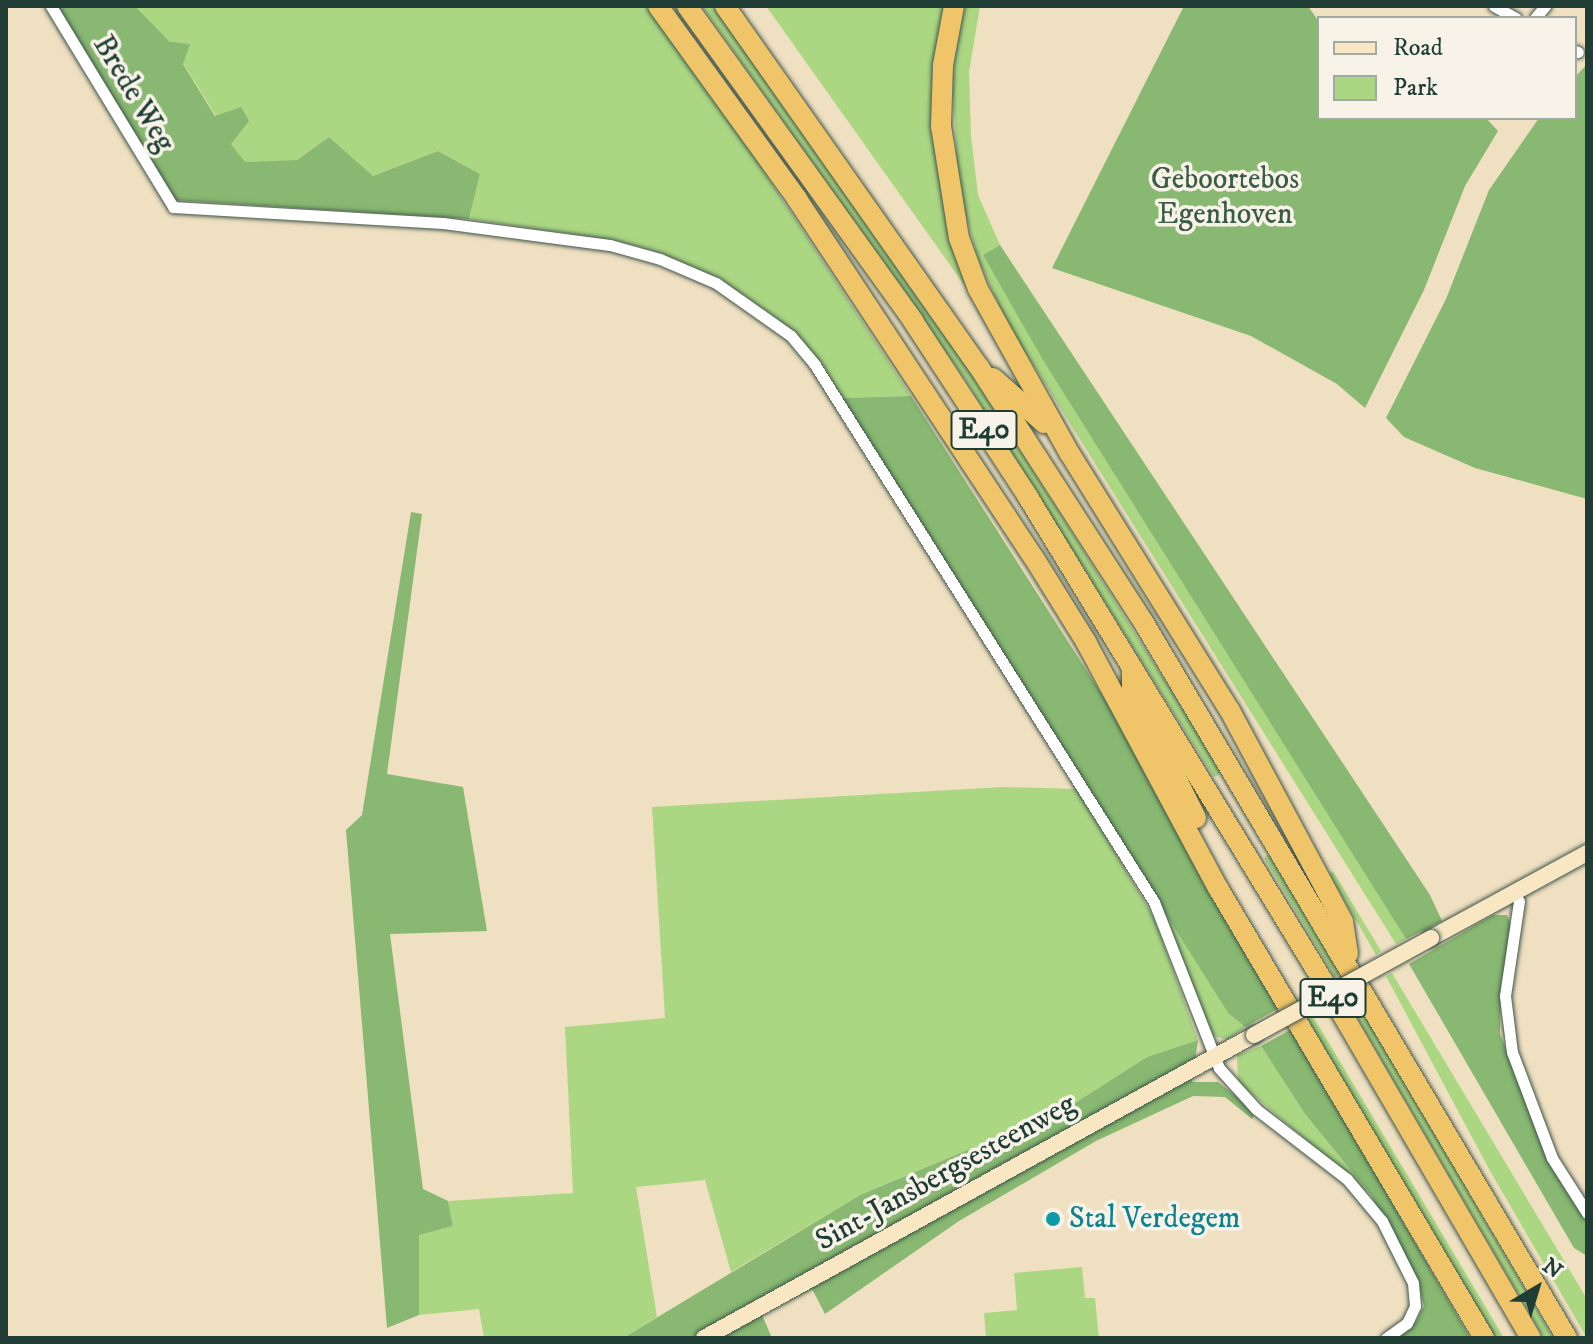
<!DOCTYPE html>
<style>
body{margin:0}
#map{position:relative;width:1593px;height:1344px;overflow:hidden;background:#f0e0c2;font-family:"IM FELL DW Pica",serif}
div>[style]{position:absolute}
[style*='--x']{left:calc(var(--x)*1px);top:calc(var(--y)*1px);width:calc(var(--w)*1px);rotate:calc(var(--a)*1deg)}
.green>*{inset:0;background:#abd783}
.forest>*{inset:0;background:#88b871}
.roads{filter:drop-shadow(0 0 2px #3e5549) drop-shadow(0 0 2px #3e5549)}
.street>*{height:11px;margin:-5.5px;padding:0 5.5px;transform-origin:5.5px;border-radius:5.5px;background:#fff}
.secondary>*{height:16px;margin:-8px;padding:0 8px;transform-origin:8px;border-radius:8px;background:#f9e7c3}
.highway>*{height:20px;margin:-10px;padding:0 10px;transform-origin:10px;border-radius:10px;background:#f0c469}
.bridges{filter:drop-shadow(0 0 2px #3e5549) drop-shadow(0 0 2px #3e5549)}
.secondary-bridge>*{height:16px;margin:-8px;padding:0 8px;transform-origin:8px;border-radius:8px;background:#f9e7c3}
.dots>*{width:22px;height:22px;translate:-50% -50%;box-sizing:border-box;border:4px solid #f7f3e8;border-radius:50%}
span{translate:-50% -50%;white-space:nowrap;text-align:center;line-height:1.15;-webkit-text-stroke:7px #f7f3e8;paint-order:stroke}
.shield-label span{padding:2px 6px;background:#f7f3e8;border:2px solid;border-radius:6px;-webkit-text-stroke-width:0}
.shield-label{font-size:28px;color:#1f3d34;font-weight:700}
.street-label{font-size:30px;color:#1f3d34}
.park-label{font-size:30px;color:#3b5c44}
.culture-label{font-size:30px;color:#0d838f}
.left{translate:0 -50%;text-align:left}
.frame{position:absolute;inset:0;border:8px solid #1f3d34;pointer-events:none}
.legend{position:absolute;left:1317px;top:16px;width:260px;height:104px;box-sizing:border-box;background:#f7f3e8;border:2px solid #a1aaa0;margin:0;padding:10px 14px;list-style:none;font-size:24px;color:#1f3d34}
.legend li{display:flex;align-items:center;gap:16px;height:40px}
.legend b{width:40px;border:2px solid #a1aaa0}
.north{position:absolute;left:1497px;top:1248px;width:80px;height:80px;-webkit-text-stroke:6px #f7f3e8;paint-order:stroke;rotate:38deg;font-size:22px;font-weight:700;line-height:32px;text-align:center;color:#1f3d34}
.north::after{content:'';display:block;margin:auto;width:28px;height:36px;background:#1f3d34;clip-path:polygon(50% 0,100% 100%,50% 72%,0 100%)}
</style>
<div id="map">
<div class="green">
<div style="clip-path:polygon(135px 6px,646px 6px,729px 118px,911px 396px,841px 398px,797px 335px,771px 314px,719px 279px,658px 252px,613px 240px,469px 219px,480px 174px,438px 151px,373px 176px,329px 137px,297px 160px,245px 163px,231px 144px,241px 108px,216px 116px,170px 42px)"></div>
<div style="clip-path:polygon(702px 6px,713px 6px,762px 71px,973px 376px,1223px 773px,1214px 777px,966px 380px)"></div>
<div style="clip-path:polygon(766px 6px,948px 6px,940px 41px,970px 293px)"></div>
<div style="clip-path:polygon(964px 6px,980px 6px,969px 72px,971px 136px,978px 195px,1000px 245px,983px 255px,1406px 939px,1396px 944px,1007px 323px,978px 258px,959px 192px,952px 79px)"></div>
<div style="clip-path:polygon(1003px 787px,1077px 789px,1154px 918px,1198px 1040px,1147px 1057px,1011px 1144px,970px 1149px,860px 1195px,731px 1272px,705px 1180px,636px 1187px,657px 1317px,623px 1338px,484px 1338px,479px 1309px,419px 1315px,419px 1234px,453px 1226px,448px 1201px,573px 1193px,565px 1027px,665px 1018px,652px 807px)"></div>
<div style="clip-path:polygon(1270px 854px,1341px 972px,1335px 977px,1264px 858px)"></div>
<div style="clip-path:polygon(1333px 871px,1381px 951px,1376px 955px,1329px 873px)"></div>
<div style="clip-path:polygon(1158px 901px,1228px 1013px,1245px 1027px,1228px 1040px,1213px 1036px)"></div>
<div style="clip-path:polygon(1392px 973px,1587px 1299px,1587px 1338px,1490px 1171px,1386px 976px)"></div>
<div style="clip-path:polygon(1353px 994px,1553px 1338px,1544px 1338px,1346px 998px)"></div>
<div style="clip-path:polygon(1313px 1016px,1504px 1338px,1493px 1338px,1307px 1020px)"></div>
<div style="clip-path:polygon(1261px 1046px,1305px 1114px,1371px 1195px,1238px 1082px,1237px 1055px)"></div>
<div style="clip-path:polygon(1082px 1267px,1085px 1298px,1095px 1298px,1099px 1338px,986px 1338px,984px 1313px,1017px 1310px,1014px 1273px)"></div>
</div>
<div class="forest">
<div style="clip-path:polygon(58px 6px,135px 6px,170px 42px,190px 44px,183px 64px,215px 116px,241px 107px,249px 121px,231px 144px,245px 162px,297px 160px,329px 137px,373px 176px,438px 151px,480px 174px,469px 219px,173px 200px)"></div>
<div style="clip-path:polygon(1184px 6px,1308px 6px,1319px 22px,1319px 118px,1486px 118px,1498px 131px,1465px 186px,1424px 290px,1365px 408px,1337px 384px,1251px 336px,1052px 268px)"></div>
<div style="clip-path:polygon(1587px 64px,1587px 499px,1475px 468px,1404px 437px,1386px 418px,1446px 299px,1489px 190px,1539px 118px,1575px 118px,1575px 77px)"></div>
<div style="clip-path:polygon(1000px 245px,1430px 895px,1442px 921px,1406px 939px,1043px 360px,983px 255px)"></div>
<div style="clip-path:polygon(911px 396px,1122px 726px,1279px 1008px,1245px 1027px,1228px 1013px,841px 398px)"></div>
<div style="clip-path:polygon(411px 512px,422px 514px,387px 774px,463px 787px,487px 931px,390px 934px,423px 1189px,448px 1201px,453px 1226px,419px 1235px,419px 1315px,387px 1328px,346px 830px,362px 815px)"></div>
<div style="clip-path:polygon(1493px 915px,1507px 915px,1514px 932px,1501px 982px,1500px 1034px,1548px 1162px,1587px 1221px,1587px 1256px,1574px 1248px,1409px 964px)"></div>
<div style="clip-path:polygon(1292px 1029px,1470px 1338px,1394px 1338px,1416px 1322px,1424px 1306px,1416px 1275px,1371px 1195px,1305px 1114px,1261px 1046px)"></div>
<div style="clip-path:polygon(1198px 1040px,1192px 1082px,1218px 1082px,1256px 1112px,1252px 1119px,1225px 1097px,1193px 1096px,1096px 1141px,959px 1221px,825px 1314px,812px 1289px,762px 1315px,772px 1338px,623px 1338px,860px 1195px,970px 1149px,1011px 1144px,1147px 1057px)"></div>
</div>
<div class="roads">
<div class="street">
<div style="--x:51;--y:6;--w:235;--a:58.7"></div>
<div style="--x:173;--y:207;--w:270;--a:3.4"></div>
<div style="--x:443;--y:223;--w:168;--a:7.5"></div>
<div style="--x:610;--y:245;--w:52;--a:15.6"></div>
<div style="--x:660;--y:259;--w:61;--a:23.2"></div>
<div style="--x:716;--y:283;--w:92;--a:35.2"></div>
<div style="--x:791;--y:336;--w:38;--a:50"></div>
<div style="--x:815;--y:365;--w:635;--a:57.74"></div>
<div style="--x:1154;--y:902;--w:178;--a:68.6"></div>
<div style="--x:1219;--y:1068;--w:55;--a:47.9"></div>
<div style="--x:1256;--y:1109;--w:115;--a:37.6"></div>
<div style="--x:1347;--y:1179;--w:55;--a:50.2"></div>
<div style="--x:1382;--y:1221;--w:69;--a:63.4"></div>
<div style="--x:1413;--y:1283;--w:23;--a:85"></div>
<div style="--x:1415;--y:1306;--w:19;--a:115"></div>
<div style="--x:1407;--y:1323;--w:26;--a:144"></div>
<div style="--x:1494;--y:6;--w:25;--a:29"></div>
<div style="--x:1535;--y:18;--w:16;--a:-50"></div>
<div style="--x:1575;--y:51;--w:3;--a:18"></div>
<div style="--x:1519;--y:901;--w:96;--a:98.4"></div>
<div style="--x:1505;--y:996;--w:56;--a:82.9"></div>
<div style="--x:1512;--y:1052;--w:113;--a:69.3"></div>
<div style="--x:1552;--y:1158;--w:65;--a:57.5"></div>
</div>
<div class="secondary">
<div style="--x:1431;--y:938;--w:178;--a:-28.6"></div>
<div style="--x:704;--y:1338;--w:628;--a:-28.85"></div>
</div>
<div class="highway">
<div style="--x:658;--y:6;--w:238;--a:54.2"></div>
<div style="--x:797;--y:199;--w:430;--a:56.6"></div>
<div style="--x:1034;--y:558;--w:99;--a:58.2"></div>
<div style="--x:1086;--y:642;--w:279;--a:61.8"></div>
<div style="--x:1218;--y:888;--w:523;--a:59.41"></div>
<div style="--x:687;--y:6;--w:388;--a:54.3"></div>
<div style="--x:913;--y:321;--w:210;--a:56.8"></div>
<div style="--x:1028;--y:497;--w:567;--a:58.64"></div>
<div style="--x:1323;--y:981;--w:413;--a:59.8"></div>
<div style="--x:725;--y:6;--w:441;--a:54.9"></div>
<div style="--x:979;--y:367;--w:305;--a:57.2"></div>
<div style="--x:1144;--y:623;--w:831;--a:59.39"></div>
<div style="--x:954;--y:6;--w:60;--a:100.6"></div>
<div style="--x:943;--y:65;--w:61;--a:91.9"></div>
<div style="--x:941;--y:126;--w:113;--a:80.9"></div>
<div style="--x:959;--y:238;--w:54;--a:69.6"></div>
<div style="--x:978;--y:289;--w:189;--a:60.9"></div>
<div style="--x:1070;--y:454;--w:301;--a:58.1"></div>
<div style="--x:1229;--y:709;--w:242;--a:61.8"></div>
<div style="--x:1343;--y:922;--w:32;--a:81"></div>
<div style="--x:993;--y:378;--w:68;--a:41.4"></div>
<div style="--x:1132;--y:669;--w:20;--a:90"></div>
<div style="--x:1132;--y:689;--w:144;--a:63.6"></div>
</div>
</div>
<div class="bridges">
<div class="secondary-bridge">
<div style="--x:1254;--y:1035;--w:202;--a:-28.7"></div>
</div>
</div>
<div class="dots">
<div style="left:1053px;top:1219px;background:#0f9aa8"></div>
</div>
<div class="shield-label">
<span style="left:984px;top:430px">E40</span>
<span style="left:1333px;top:998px">E40</span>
</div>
<div class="street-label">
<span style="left:133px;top:94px;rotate:59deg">Brede Weg</span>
<span style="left:946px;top:1173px;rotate:-29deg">Sint-Jansbergsesteenweg</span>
</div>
<div class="park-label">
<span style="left:1225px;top:197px">Geboortebos<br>Egenhoven</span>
</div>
<div class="culture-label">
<span class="left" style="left:1069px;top:1219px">Stal Verdegem</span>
</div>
<div class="frame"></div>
<ul class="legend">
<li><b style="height:10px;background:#f9e7c3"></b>Road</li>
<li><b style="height:22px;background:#abd783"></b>Park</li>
</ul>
<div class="north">N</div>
</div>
